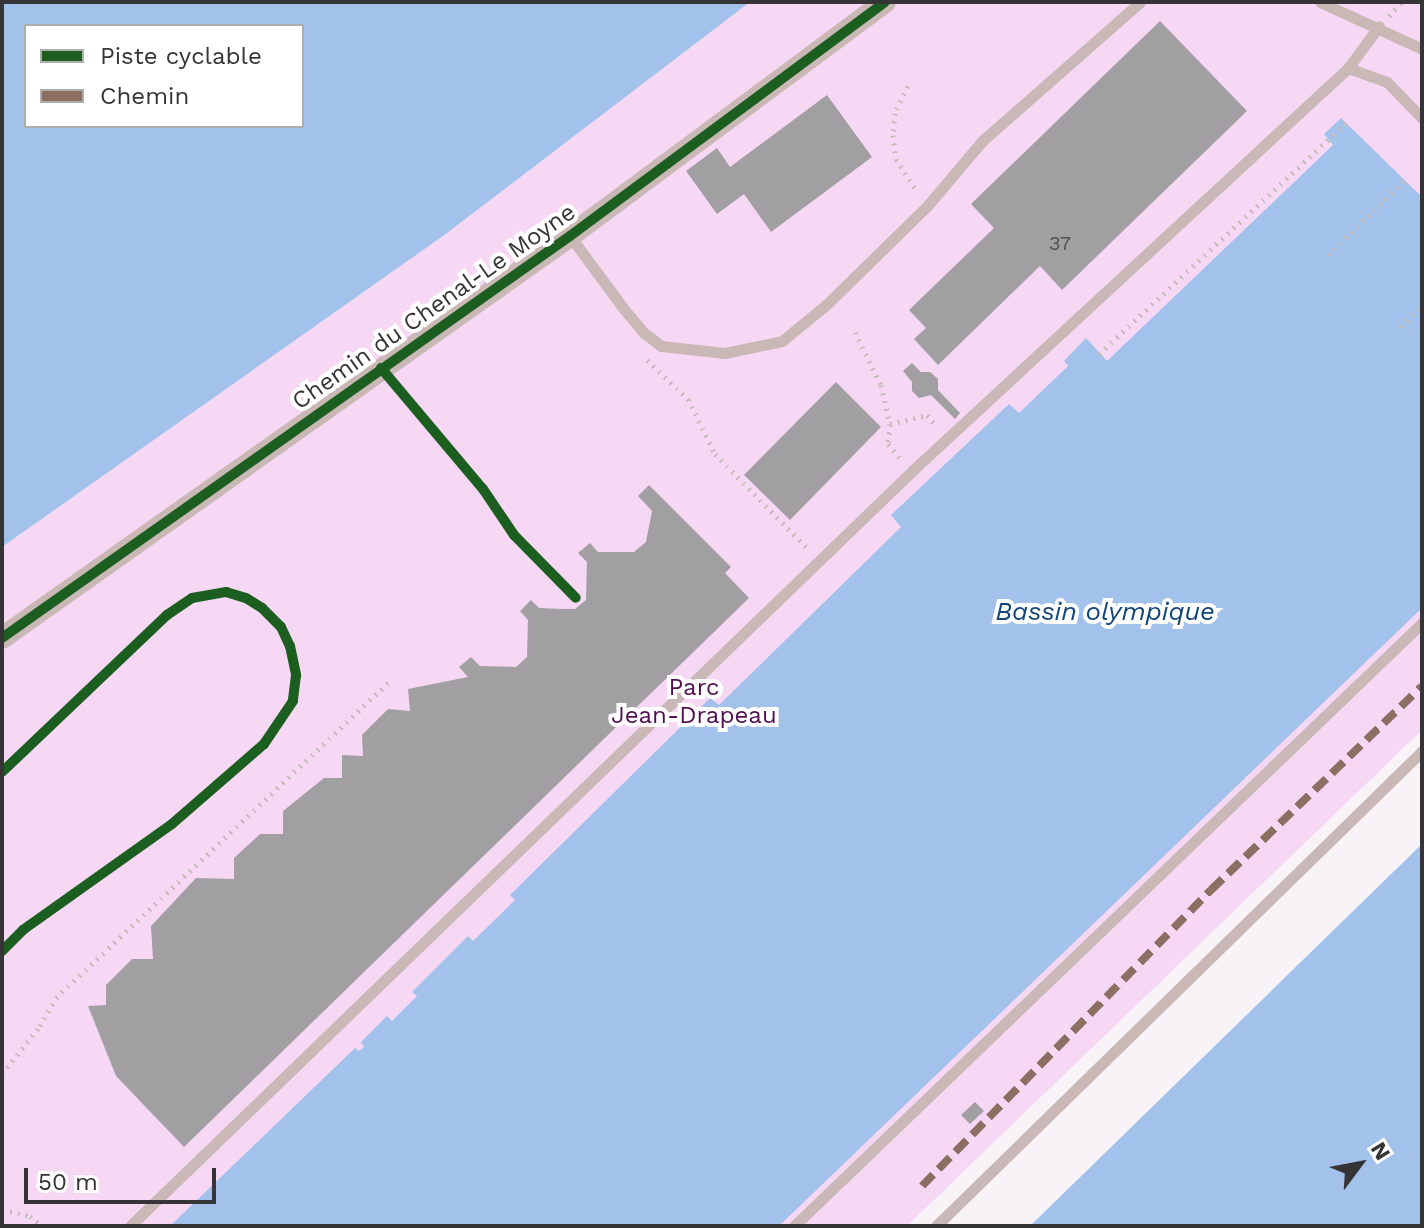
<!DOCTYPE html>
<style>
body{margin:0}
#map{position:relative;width:1424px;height:1228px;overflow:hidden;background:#f7f3f7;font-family:"Work Sans",sans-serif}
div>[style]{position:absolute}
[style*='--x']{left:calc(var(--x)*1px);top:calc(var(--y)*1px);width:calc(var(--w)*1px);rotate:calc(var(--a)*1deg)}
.green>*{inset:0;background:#f6d8f5}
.water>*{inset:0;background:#a2c2eb}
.building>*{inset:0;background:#a29fa2}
.path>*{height:5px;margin-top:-2.5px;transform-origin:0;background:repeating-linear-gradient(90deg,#c8bdbc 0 2px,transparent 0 8px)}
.lane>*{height:11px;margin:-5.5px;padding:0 5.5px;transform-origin:5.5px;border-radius:5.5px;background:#cab8b6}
.street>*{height:22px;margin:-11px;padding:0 11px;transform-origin:11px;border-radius:11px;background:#cab8b6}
.quiet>*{height:8px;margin-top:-4px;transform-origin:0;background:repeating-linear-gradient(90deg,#8d6e63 0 16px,transparent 0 24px)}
.cycleway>*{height:10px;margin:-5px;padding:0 5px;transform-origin:5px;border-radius:5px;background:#1b5e20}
span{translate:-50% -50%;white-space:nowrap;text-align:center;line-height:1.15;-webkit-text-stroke:8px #fff;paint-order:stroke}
.number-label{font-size:20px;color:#524f52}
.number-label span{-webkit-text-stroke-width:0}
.street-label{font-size:24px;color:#373437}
.park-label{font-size:24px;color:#510f52}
.water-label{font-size:26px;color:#144578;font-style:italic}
.frame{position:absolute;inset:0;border:4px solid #373437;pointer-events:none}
.legend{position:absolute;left:24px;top:24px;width:280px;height:104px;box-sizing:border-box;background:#fff;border:2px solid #afaeaf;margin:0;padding:10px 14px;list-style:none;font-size:24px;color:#373437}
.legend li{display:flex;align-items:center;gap:16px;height:40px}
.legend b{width:40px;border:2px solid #afaeaf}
.north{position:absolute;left:1320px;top:1124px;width:80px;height:80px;-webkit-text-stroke:6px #fff;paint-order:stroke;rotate:58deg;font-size:22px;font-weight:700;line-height:32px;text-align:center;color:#373437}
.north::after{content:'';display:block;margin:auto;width:28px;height:36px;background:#373437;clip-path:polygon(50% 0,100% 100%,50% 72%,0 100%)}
.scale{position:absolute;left:24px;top:1168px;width:192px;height:36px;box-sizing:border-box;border:4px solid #373437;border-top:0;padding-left:10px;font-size:24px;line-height:28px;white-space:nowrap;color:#373437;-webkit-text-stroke:6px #fff;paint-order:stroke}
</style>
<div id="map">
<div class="green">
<div style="clip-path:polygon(750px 2px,1422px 2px,1422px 730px,907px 1226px,2px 1226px,2px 547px,443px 236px)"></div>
</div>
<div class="water">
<div style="clip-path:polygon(evenodd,2px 2px,750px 2px,443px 236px,2px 547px,2px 2px,26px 26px,302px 26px,302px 126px,26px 126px,26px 26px)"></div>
<div style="clip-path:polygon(1341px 118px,1422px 197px,1422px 608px,779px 1226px,170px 1226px,355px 1048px,359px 1051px,364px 1047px,361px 1042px,387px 1016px,392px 1021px,417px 996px,412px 992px,468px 936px,473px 941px,515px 900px,510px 895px,710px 698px,719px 705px,901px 527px,891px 515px,1009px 404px,1019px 413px,1068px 366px,1064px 361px,1086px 338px,1107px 361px,1333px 145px,1324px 134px)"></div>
<div style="clip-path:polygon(1422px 844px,1422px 1226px,1030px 1226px)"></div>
</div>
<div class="building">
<div style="clip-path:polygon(1160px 21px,1247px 111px,1062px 290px,1040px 266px,938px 365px,914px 339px,926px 328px,909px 310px,994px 228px,971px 204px)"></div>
<div style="clip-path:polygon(827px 95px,872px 157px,771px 232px,744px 194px,717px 214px,686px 171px,717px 148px,730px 167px)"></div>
<div style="clip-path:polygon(912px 363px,921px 372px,930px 372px,938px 379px,938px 390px,960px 413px,955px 419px,931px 395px,919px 398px,912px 391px,912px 382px,903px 371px)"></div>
<div style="clip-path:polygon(836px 382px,881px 427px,790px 520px,744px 475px)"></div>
<div style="clip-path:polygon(649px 485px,731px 567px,725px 573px,749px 598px,184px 1147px,116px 1076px,88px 1006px,106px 1005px,106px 985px,132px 959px,153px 959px,151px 926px,196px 878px,234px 879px,234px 858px,260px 834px,283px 834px,283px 811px,324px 778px,342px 778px,342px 755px,363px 756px,362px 735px,388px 709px,410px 711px,408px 689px,468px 677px,459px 667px,471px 657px,480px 666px,516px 667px,527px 657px,528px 620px,520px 611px,531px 600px,539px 608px,564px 609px,575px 609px,586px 600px,587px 562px,578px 553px,590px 543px,598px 552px,634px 552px,646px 542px,652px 511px,638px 496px)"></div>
<div style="clip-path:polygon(975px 1102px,984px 1111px,970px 1124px,961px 1115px)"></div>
</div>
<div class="path">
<div style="--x:1389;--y:16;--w:19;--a:-47"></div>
<div style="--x:908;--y:86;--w:30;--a:116"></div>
<div style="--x:895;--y:113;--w:22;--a:95"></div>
<div style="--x:893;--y:135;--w:24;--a:83"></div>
<div style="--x:896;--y:159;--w:38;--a:57"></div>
<div style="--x:1328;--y:255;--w:107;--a:-44.2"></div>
<div style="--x:1401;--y:327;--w:29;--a:-44"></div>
<div style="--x:855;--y:332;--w:59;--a:63.9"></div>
<div style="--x:881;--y:385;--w:40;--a:77"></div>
<div style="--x:890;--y:424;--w:20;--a:96"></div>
<div style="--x:888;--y:444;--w:20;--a:49"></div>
<div style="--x:1099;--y:354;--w:338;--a:-43.1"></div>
<div style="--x:647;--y:360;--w:57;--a:43.6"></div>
<div style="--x:688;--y:399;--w:61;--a:63.9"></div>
<div style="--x:715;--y:454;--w:132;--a:45.6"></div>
<div style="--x:890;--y:424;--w:38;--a:-14"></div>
<div style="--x:927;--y:415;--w:13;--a:48"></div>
<div style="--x:2;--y:1074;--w:61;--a:-51.6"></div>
<div style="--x:40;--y:1026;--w:32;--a:-60"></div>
<div style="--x:56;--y:998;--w:463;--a:-43.5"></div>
<div style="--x:2;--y:1210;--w:29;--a:12"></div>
<div style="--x:30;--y:1216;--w:16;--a:40"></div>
</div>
<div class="lane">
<div style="--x:1320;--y:2;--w:112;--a:24.7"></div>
<div style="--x:1348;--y:68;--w:52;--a:-53.6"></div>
<div style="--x:570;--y:236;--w:89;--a:53.6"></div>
<div style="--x:623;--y:308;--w:33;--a:50"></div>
<div style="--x:644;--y:333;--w:21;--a:37"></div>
<div style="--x:661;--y:346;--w:64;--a:6.2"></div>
<div style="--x:725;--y:353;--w:58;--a:-11.9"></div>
<div style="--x:782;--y:341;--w:58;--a:-39.4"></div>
<div style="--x:827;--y:304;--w:141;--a:-44.4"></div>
<div style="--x:928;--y:205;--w:84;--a:-49.8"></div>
<div style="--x:982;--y:141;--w:210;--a:-41.3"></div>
<div style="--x:130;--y:1226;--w:1088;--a:-43.99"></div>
<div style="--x:913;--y:470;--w:592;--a:-42.74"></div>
<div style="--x:1348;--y:68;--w:41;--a:19.7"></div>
<div style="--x:1387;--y:82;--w:50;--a:45.8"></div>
<div style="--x:794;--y:1226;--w:871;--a:-43.84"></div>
<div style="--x:936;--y:1226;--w:680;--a:-44.34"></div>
</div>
<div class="street">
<div style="--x:2;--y:638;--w:696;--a:-35.29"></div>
<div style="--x:570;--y:236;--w:392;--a:-36.6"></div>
</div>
<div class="quiet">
<div style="--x:922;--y:1186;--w:414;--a:-45.7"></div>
<div style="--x:1211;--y:890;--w:293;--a:-44"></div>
</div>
<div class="cycleway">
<div style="--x:381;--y:368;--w:158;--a:49.9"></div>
<div style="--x:483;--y:489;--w:55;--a:56"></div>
<div style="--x:514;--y:535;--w:88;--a:45.5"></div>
<div style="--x:2;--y:638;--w:696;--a:-35.29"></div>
<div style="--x:570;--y:236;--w:392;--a:-36.6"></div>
<div style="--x:2;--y:772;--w:228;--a:-43.6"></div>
<div style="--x:167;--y:615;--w:30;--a:-34"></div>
<div style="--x:192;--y:598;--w:35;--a:-10"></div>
<div style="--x:226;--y:592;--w:21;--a:17"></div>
<div style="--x:246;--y:598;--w:19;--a:32"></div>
<div style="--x:262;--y:608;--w:27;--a:45"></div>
<div style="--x:281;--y:627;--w:21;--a:65"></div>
<div style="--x:290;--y:646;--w:30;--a:78"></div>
<div style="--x:296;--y:675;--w:26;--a:97"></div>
<div style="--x:293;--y:701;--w:52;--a:124"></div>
<div style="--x:264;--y:744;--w:122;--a:139"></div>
<div style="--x:172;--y:824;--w:183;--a:144.6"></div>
<div style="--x:23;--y:930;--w:30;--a:135"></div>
</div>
<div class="number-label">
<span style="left:1060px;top:243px">37</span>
</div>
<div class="street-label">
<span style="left:434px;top:307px;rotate:-35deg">Chemin du Chenal-Le Moyne</span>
</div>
<div class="park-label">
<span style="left:694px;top:702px">Parc<br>Jean-Drapeau</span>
</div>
<div class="water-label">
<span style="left:1105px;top:612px">Bassin olympique</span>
</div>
<div class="frame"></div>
<ul class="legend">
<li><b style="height:10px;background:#1b5e20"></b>Piste cyclable</li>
<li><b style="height:10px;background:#8d6e63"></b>Chemin</li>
</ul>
<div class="north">N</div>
<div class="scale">50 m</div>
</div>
